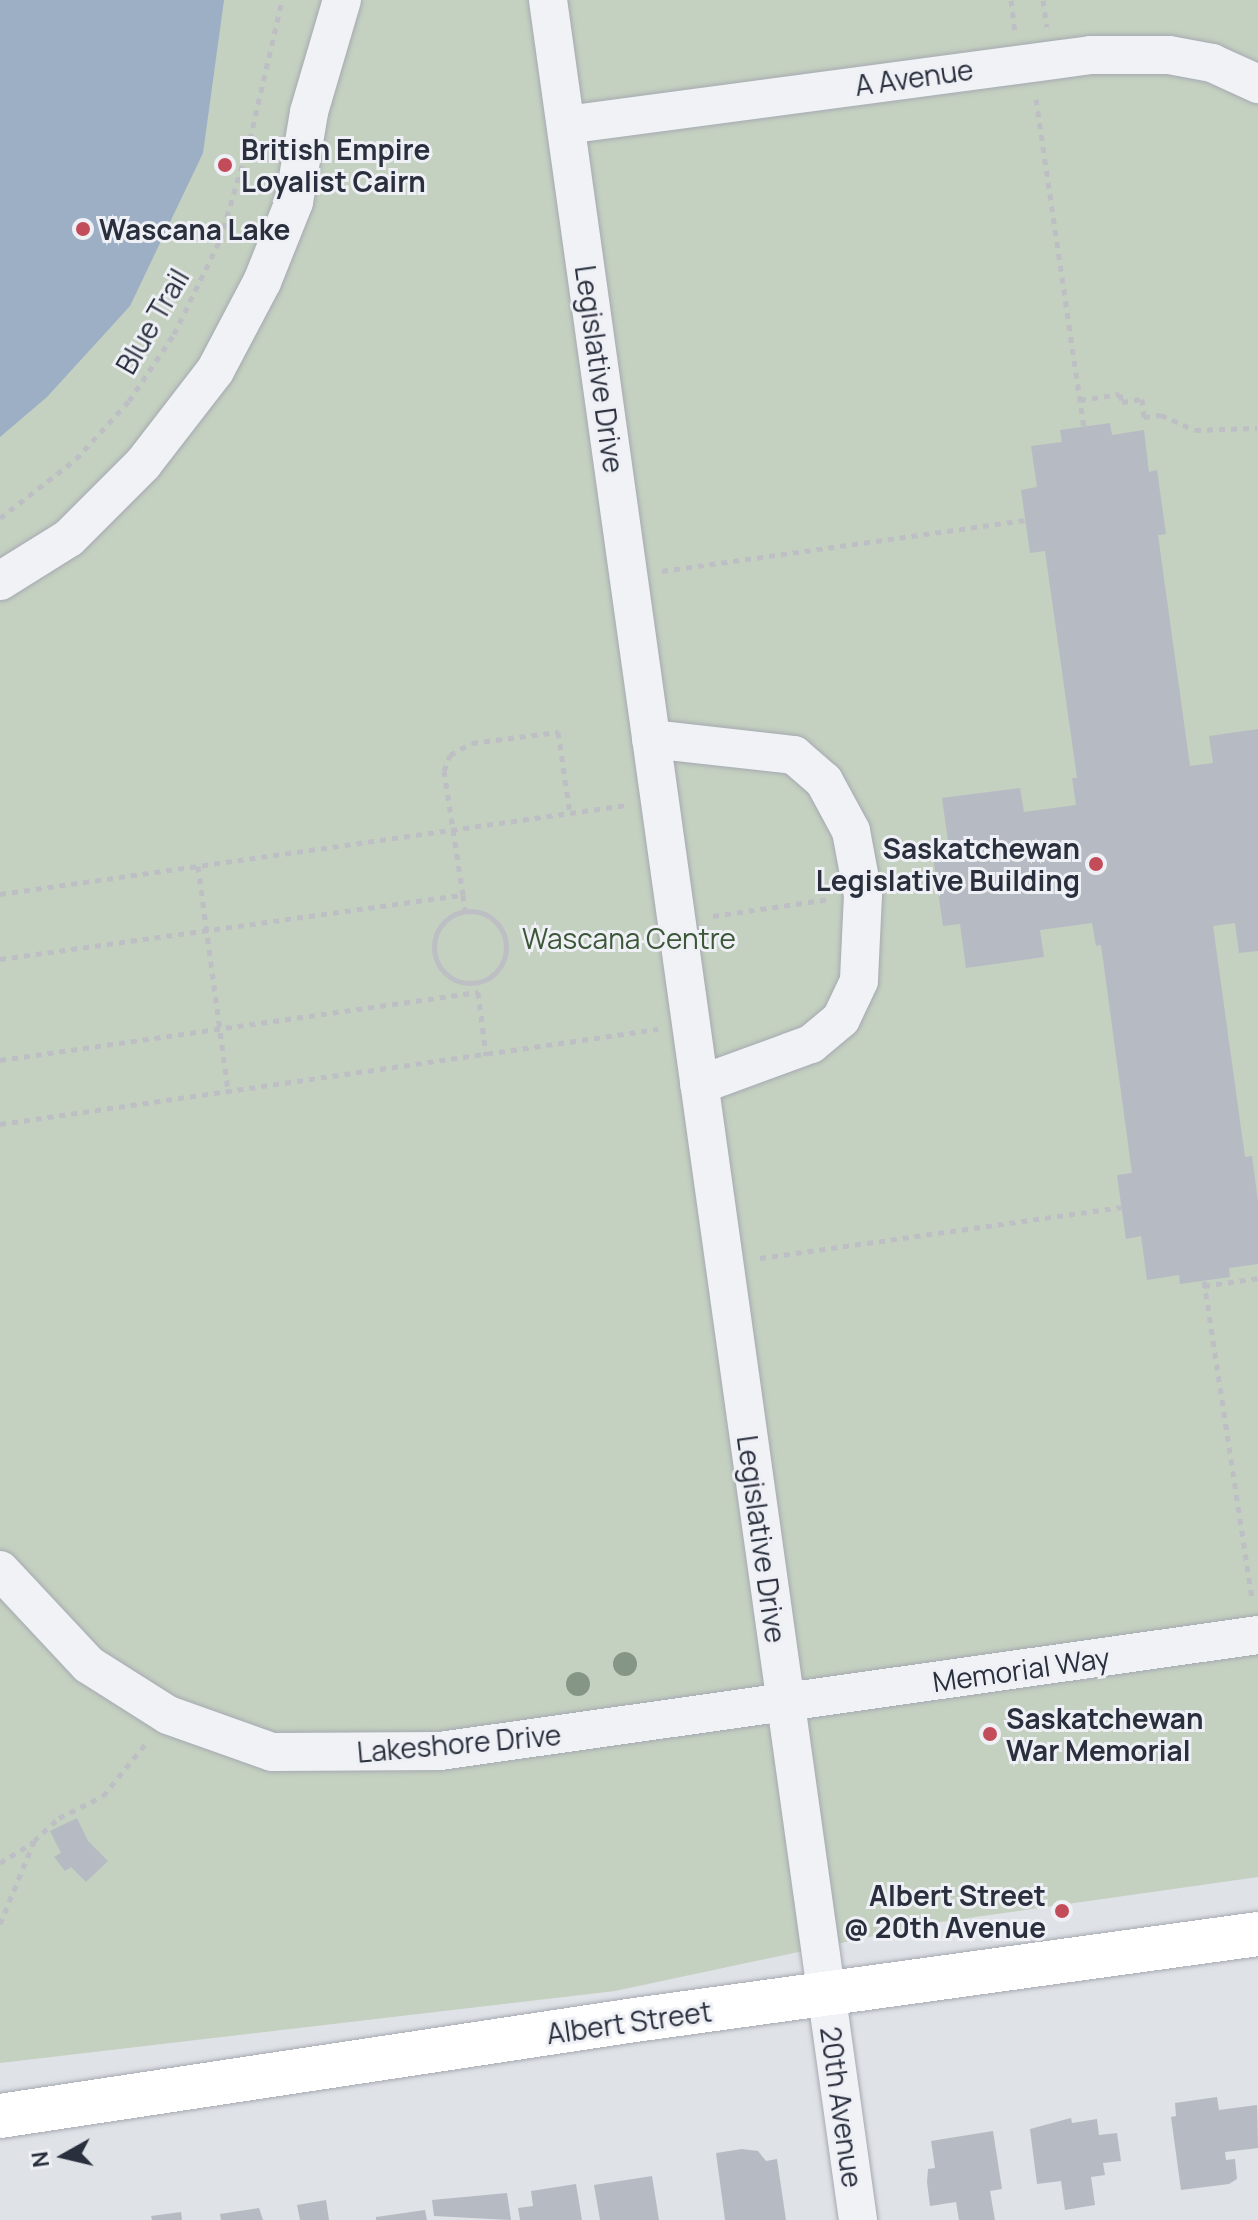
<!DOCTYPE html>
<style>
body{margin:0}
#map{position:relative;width:1258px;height:2220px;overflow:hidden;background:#dfe2e7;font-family:Manrope,sans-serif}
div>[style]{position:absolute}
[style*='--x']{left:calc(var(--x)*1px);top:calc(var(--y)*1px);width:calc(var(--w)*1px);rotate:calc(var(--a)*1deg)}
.green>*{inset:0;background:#c4d0c0}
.water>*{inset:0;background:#9cafc4}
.building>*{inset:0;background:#b6bbc3}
.path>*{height:5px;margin-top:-2.5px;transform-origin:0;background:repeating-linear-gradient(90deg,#bdbfc5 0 6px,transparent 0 12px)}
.path>.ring{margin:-2.5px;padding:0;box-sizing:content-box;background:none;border:5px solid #bdbfc5;border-radius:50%}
.roads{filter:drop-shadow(0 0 2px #a5a9b1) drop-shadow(0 0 2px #a5a9b1)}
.minor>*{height:38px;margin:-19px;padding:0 19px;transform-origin:19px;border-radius:19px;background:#f1f2f5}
.major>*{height:44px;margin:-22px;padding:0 22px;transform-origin:22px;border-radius:22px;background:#fff}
.trees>*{width:24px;height:24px;margin:-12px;border-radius:50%;background:#859686}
.dots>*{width:22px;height:22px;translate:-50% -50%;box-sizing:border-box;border:4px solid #eef0f5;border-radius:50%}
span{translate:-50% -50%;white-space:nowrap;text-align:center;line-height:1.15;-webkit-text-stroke:6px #eef0f5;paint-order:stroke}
.street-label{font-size:28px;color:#292f3d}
.poi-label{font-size:28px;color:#292f3d;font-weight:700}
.left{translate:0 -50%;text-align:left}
.right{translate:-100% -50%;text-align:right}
.park-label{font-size:28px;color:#3c5737}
.north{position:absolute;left:24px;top:2116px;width:80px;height:80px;-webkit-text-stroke:6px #eef0f5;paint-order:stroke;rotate:262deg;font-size:22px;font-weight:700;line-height:32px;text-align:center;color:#292f3d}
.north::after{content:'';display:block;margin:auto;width:28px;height:36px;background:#292f3d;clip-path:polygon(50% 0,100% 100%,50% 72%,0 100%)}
</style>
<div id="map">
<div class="green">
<div style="clip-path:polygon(0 0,1258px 0,1258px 1877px,940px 1922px,615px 1991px,0 2063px)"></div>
</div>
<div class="water">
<div style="clip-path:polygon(0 0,224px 0,203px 153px,130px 306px,47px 397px,0 437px)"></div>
</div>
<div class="building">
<div style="clip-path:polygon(1110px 423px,1112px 435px,1144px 430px,1149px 472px,1157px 470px,1166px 534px,1158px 535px,1190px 766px,1213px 763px,1209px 736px,1258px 729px,1258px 951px,1239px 953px,1235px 923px,1213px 926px,1245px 1157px,1252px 1156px,1258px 1202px,1258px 1264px,1229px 1268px,1230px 1277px,1180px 1284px,1179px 1275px,1147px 1280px,1141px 1236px,1126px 1239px,1117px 1175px,1132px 1173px,1101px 945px,1096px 946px,1092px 923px,1040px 930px,1044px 957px,966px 968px,960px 924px,943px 926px,931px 843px,948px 841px,942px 798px,1020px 788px,1024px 812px,1076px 805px,1072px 778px,1077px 778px,1045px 551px,1030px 553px,1021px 490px,1037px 487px,1031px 446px,1062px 442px,1060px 430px)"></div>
<div style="clip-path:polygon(77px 1818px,88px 1841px,108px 1861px,86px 1882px,71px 1867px,65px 1871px,54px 1857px,61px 1853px,50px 1831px)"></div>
<div style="clip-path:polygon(1217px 2097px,1219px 2110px,1257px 2105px,1258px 2148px,1225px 2152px,1226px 2160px,1235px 2159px,1237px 2179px,1229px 2184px,1181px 2190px,1171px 2117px,1176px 2116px,1175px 2103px)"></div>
<div style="clip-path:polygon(1071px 2118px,1072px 2123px,1097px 2119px,1099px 2135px,1117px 2133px,1121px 2161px,1103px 2163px,1105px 2175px,1091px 2177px,1095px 2205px,1065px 2210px,1061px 2181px,1037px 2184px,1030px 2129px)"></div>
<div style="clip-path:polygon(993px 2131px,1002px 2189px,990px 2191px,995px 2220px,959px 2220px,956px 2202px,930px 2206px,927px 2182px,928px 2169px,935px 2168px,931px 2141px)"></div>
<div style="clip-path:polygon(742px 2149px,758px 2151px,766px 2161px,777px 2159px,786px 2220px,725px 2220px,716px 2153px)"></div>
<div style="clip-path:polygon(652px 2176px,659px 2220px,600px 2220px,594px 2185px)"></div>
<div style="clip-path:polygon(576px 2184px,582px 2220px,520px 2220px,518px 2208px,533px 2206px,531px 2191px)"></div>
<div style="clip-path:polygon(507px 2193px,511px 2220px,434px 2216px,432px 2200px)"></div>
<div style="clip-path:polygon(326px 2200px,329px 2220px,300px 2220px,297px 2205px)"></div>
<div style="clip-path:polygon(259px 2208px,263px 2220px,221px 2220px,220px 2214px)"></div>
<div style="clip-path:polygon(425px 2210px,427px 2220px,376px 2220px,376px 2217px)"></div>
<div style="clip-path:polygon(181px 2212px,182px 2220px,152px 2220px,151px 2216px)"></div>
</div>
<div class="path">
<div style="--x:1011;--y:0;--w:31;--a:83"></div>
<div style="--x:1043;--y:0;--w:27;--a:82"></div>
<div style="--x:1036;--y:99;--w:331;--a:81.7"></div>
<div style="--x:1080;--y:400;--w:40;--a:-8.5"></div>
<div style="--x:1120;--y:394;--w:8;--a:76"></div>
<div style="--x:1122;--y:402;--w:20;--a:-9"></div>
<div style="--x:1142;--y:399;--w:18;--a:84"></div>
<div style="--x:1144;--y:417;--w:17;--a:-7"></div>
<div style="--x:1161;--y:415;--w:37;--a:24"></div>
<div style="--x:1195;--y:430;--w:62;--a:-1.8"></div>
<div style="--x:0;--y:518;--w:96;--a:-37.8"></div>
<div style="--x:76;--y:459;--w:79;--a:-47.6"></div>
<div style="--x:129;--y:401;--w:81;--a:-56.1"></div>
<div style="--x:174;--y:334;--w:105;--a:-63.9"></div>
<div style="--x:220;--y:240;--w:105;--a:-73.5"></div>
<div style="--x:250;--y:139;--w:143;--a:-77"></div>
<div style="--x:662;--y:571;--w:367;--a:-8"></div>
<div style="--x:198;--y:866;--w:228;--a:82.4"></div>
<div style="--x:899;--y:890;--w:38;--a:-9"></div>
<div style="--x:0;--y:894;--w:633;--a:-8.08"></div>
<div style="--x:463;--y:895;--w:17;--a:83"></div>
<div class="ring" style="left:434px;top:911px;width:67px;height:67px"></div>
<div style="--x:713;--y:916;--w:118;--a:-8.3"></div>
<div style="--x:0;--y:959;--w:467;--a:-7.9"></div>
<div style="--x:463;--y:895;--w:125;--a:-98.7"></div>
<div style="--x:444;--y:771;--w:17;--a:-69"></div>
<div style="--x:450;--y:755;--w:25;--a:-29"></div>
<div style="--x:472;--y:743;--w:87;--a:-7.3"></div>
<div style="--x:558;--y:732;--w:82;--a:81.6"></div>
<div style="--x:0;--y:1060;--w:483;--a:-8.1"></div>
<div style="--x:478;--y:992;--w:64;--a:82.8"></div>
<div style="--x:0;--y:1124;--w:665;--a:-8.22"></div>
<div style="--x:760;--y:1258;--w:366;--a:-8"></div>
<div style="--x:1204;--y:1281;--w:322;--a:81.4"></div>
<div style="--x:1204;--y:1286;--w:55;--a:-8.4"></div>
<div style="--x:0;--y:1863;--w:39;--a:-32"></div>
<div style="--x:0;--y:1924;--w:90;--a:-67.7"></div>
<div style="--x:34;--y:1841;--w:34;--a:-43"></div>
<div style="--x:59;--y:1818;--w:49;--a:-26.6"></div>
<div style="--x:103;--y:1796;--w:70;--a:-50.8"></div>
</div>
<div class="roads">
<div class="minor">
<div style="--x:548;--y:0;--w:2242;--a:82.05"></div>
<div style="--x:566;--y:125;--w:530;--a:-7.59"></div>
<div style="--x:1091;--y:55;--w:78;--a:0"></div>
<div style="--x:1169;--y:55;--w:44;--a:10.5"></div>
<div style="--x:1212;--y:63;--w:51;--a:24.5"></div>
<div style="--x:0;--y:581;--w:81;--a:-31.9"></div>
<div style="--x:69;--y:538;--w:105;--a:-45"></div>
<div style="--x:143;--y:464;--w:118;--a:-52.3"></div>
<div style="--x:215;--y:371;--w:101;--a:-62.2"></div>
<div style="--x:262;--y:282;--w:86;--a:-68.2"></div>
<div style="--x:294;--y:202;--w:91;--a:-80.5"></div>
<div style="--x:309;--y:112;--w:117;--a:-73.6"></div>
<div style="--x:651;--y:739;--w:144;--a:6.4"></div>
<div style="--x:794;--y:755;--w:40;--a:41"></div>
<div style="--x:824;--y:781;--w:57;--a:61.6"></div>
<div style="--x:851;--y:831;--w:65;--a:79.4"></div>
<div style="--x:863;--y:895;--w:86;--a:92.7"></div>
<div style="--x:859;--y:981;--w:42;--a:115.3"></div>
<div style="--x:841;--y:1019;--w:39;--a:140"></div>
<div style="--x:811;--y:1044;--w:119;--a:159.9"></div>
<div style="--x:0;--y:1570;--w:130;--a:46.9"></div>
<div style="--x:89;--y:1665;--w:93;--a:32.3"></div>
<div style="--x:168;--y:1715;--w:110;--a:19.6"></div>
<div style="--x:272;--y:1752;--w:168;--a:-0.3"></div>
<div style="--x:440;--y:1751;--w:826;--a:-8.07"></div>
</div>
<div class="major">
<div style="--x:0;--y:2116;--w:642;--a:-8.6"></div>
<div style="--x:635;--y:2020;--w:629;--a:-7.86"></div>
</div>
</div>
<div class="trees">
<div style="left:625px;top:1664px"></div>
<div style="left:578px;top:1684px"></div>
</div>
<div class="dots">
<div style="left:225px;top:165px;background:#c34c5b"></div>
<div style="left:83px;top:229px;background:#c34c5b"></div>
<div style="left:1096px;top:864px;background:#c34c5b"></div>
<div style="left:990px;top:1734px;background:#c34c5b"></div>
<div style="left:1062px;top:1911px;background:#c34c5b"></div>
</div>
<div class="street-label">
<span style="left:914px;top:77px;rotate:-8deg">A Avenue</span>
<span style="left:152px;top:321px;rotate:-60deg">Blue Trail</span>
<span style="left:600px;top:369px;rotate:82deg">Legislative Drive</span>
<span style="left:762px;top:1539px;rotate:82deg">Legislative Drive</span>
<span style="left:1021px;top:1669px;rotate:-8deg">Memorial Way</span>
<span style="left:459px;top:1743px;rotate:-5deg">Lakeshore Drive</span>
<span style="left:629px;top:2022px;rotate:-8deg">Albert Street</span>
<span style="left:842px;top:2107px;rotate:82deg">20th Avenue</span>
</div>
<div class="poi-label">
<span class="left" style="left:241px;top:165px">British Empire<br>Loyalist Cairn</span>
<span class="left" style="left:99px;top:229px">Wascana Lake</span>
<span class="right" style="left:1080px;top:864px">Saskatchewan<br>Legislative Building</span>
<span class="left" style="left:1006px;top:1734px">Saskatchewan<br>War Memorial</span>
<span class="right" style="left:1046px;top:1911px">Albert Street<br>@ 20th Avenue</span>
</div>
<div class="park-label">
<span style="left:629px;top:938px">Wascana Centre</span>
</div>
<div class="north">N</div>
</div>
